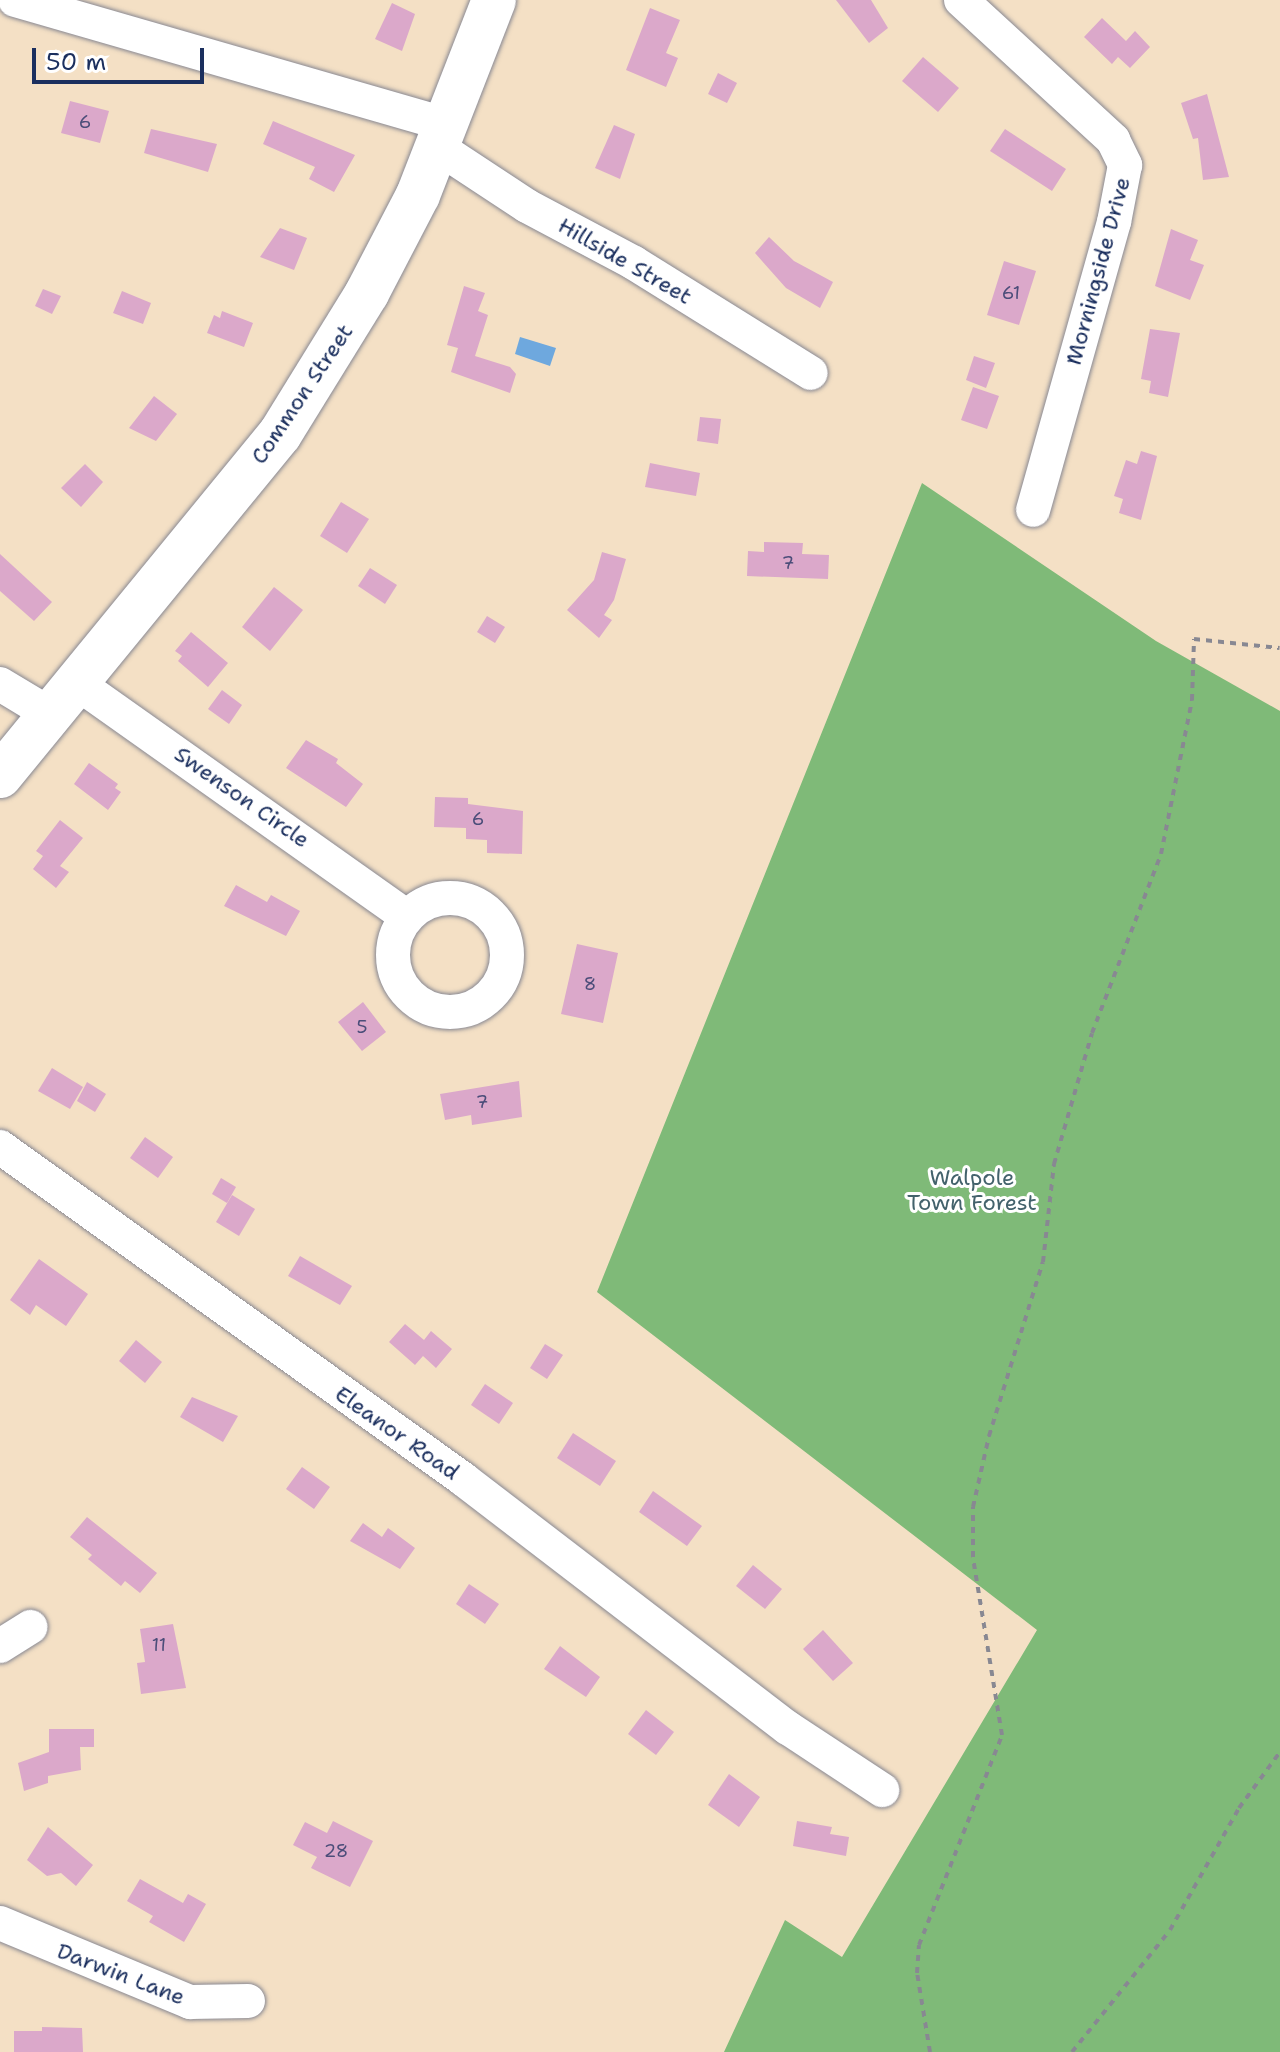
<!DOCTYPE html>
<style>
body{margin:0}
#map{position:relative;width:1280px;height:2052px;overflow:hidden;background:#f4e0c5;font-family:"Shantell Sans",sans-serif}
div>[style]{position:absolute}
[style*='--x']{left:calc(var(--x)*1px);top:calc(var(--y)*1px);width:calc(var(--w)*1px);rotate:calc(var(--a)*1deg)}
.forest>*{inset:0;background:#7fba78}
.water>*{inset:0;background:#6ea8de}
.building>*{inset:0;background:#dba8ca}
.path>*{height:4px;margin-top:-2px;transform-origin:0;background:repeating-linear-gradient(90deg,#888892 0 6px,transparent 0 12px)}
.roads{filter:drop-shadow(0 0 2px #888892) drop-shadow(0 0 2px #888892)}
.minor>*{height:34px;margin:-17px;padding:0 17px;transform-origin:17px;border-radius:17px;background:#fff}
.minor>.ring{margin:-17px;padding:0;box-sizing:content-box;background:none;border:34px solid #fff;border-radius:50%}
.major>*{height:44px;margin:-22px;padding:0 22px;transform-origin:22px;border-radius:22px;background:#fff}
span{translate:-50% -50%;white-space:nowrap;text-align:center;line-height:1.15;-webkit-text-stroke:6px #fff;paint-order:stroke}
.number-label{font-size:18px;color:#4b4d79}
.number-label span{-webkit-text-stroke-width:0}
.street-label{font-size:22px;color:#1b2f5e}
.park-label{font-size:22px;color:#43626c}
.scale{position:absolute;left:32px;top:48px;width:172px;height:36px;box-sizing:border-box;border:4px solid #1b2f5e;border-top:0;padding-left:10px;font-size:24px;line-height:28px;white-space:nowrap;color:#1b2f5e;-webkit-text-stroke:6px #fff;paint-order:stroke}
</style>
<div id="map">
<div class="forest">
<div style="clip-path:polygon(922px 483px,1156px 641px,1280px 711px,1280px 2052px,724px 2052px,785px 1920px,842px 1957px,1037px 1630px,597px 1292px)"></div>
</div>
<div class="water">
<div style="clip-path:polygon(520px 337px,556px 348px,550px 366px,515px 354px)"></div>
</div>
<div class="building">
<div style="clip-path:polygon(836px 0,871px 0,888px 28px,869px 43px)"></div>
<div style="clip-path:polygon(392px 3px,415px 14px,402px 51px,375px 39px)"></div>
<div style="clip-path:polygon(650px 8px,680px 20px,666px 53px,678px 58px,666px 87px,626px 70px)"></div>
<div style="clip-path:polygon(1102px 18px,1126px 41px,1135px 31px,1150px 47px,1130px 68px,1118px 57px,1112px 64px,1084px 37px)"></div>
<div style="clip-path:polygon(923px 57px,959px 88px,938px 112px,902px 81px)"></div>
<div style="clip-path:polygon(718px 73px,737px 83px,727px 103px,708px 94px)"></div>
<div style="clip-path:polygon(1207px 94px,1229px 177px,1203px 180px,1198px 138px,1193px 139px,1181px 103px)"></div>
<div style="clip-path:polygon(70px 101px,109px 111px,100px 143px,61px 133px)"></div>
<div style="clip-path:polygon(273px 121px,355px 155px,334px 192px,309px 179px,315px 167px,263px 144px)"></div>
<div style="clip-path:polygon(614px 125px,635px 134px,620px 179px,595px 168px)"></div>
<div style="clip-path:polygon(151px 129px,217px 144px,208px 172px,144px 153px)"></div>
<div style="clip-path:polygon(1005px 129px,1066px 169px,1052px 191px,990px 151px)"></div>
<div style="clip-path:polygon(280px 228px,307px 238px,294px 270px,260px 257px)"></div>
<div style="clip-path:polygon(1171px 229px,1198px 240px,1190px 260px,1204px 265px,1190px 300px,1155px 286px)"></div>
<div style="clip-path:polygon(769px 237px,794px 261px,833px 282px,820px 308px,786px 288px,755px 253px)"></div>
<div style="clip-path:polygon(1004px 261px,1036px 271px,1019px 325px,987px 315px)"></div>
<div style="clip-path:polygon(464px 286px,485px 293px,478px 311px,488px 315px,475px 356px,510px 367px,516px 374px,510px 393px,451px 372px,458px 348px,447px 345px)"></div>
<div style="clip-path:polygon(43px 289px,61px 296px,52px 314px,35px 306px)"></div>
<div style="clip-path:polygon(122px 291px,151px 303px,143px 324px,113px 313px)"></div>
<div style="clip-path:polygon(222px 311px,253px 323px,244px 347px,207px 333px,214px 315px,220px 318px)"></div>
<div style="clip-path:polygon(1150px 329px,1180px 333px,1168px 397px,1149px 393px,1151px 381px,1141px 379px)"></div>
<div style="clip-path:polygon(974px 356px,995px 363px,986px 388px,966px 380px)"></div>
<div style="clip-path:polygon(973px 387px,999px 396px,987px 429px,961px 420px)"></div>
<div style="clip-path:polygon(154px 396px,177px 414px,156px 441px,129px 428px)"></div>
<div style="clip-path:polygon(700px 417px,721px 419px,718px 444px,697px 441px)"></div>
<div style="clip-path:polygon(1141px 451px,1157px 456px,1141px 520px,1119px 513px,1123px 499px,1114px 496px,1126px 460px,1137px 464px)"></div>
<div style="clip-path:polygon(650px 463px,700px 473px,696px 496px,645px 487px)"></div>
<div style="clip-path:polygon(85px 464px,103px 482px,81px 507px,61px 488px)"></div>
<div style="clip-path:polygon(341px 502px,369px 519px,347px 553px,320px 536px)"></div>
<div style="clip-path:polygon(764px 542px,803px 543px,802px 554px,829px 555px,828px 579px,747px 576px,748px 551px,764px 552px)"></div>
<div style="clip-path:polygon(602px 552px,626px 559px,614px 600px,604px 615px,612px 620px,599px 638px,567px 610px,594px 580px)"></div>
<div style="clip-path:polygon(0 554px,52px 602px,34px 621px,0 591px)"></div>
<div style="clip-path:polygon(370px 568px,397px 585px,385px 604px,358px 586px)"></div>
<div style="clip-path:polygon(274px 587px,303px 610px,270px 651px,242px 627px)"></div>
<div style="clip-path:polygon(487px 616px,505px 627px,495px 643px,477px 632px)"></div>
<div style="clip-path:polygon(191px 632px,228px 663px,208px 687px,178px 661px,182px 656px,175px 651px)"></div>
<div style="clip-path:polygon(222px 690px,242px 705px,229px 724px,208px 709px)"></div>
<div style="clip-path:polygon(306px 740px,338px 759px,336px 763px,363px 784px,346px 807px,286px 768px)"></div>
<div style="clip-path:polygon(89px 763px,118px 784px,115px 788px,121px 792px,108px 810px,74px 784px)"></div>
<div style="clip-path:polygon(435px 797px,468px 798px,468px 804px,523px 811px,522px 854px,487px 853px,487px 840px,466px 839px,466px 828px,434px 827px)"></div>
<div style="clip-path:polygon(60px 820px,83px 838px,60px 866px,69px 872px,56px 888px,33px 869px,43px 856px,36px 851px)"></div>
<div style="clip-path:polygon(236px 885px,267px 902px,271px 895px,300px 911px,286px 936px,224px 906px)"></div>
<div style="clip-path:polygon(577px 944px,618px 953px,603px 1023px,561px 1014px)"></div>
<div style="clip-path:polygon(363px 1002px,386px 1032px,362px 1051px,338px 1022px)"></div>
<div style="clip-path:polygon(52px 1068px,83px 1087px,70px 1109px,38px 1091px)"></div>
<div style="clip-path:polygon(519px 1081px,522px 1117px,472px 1125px,471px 1115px,445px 1120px,440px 1094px)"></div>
<div style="clip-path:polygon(87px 1082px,106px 1094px,95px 1112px,77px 1101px)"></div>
<div style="clip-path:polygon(145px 1137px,173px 1157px,158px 1178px,130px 1158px)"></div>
<div style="clip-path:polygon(221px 1178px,236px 1187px,227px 1203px,212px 1194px)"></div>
<div style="clip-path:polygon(232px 1195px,255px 1209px,239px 1236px,216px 1222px)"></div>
<div style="clip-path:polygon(300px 1256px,352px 1286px,340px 1305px,288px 1276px)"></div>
<div style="clip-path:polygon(39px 1259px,88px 1294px,66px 1326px,36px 1305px,30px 1315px,10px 1300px)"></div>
<div style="clip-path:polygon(405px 1324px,424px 1340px,431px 1331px,452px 1349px,436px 1368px,423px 1356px,415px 1365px,389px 1342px)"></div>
<div style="clip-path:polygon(136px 1340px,162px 1362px,145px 1383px,119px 1361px)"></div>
<div style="clip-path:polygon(545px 1344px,563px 1355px,547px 1379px,530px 1368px)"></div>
<div style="clip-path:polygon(485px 1384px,513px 1403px,499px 1424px,471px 1405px)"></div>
<div style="clip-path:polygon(192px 1397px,238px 1416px,223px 1442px,180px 1417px)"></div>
<div style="clip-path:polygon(573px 1433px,616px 1461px,600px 1486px,557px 1458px)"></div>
<div style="clip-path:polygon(302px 1467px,330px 1487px,314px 1509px,286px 1489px)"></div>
<div style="clip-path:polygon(653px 1491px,702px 1526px,687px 1546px,639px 1512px)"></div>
<div style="clip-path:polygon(87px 1517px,157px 1573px,140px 1593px,125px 1581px,121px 1586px,88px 1559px,92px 1555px,70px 1537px)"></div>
<div style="clip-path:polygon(363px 1523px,382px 1537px,388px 1528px,415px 1548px,400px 1569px,350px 1541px)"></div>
<div style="clip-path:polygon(753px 1565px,782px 1589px,765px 1609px,736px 1586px)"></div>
<div style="clip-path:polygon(469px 1584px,499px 1604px,485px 1624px,456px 1604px)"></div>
<div style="clip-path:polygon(173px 1624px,186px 1688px,141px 1694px,137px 1663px,145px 1662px,140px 1629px)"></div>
<div style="clip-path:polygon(823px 1630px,853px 1663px,833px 1681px,803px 1649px)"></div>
<div style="clip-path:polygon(560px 1646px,600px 1677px,586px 1697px,544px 1669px)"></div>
<div style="clip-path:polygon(646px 1710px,674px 1732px,656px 1755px,628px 1734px)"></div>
<div style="clip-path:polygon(49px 1729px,94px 1729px,94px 1747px,80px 1747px,81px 1770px,48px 1776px,48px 1783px,24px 1791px,18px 1763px,49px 1752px)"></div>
<div style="clip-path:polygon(729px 1774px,760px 1797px,739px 1827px,708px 1805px)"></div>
<div style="clip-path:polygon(333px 1821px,373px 1841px,350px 1887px,311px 1868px,317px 1857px,293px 1845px,305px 1822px,327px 1833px)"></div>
<div style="clip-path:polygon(797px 1821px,832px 1827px,830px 1834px,849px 1837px,846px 1856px,793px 1846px)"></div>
<div style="clip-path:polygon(48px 1827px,93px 1865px,76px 1886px,61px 1873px,47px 1876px,27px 1860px)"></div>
<div style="clip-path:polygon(140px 1879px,183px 1903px,188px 1894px,206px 1904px,184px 1942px,149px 1922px,153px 1916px,127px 1901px)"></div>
<div style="clip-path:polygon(42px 2027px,82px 2028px,83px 2052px,14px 2052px,14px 2031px,42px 2031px)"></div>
</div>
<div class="path">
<div style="--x:930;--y:2052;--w:80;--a:-99.3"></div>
<div style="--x:917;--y:1973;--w:28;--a:-86"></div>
<div style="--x:919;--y:1945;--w:226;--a:-68.4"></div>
<div style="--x:1002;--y:1735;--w:180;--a:-99.3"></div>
<div style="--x:973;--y:1557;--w:50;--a:-90"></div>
<div style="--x:973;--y:1507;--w:73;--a:-77.3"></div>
<div style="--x:989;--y:1436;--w:182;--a:-72.8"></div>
<div style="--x:1043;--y:1262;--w:99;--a:-83.6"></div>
<div style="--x:1054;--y:1164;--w:136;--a:-73.8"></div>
<div style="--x:1092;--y:1033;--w:192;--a:-68.9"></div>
<div style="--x:1161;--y:854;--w:157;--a:-78.6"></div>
<div style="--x:1192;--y:700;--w:61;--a:-88.1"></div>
<div style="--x:1194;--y:639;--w:86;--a:6"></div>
<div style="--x:1072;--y:2052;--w:156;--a:-51.2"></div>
<div style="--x:1170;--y:1930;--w:140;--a:-60.5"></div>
<div style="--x:1239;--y:1808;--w:69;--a:-53.8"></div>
</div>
<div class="roads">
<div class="minor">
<div style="--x:15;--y:0;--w:451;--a:16.1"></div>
<div style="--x:961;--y:0;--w:207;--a:42.6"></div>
<div style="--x:1113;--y:140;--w:28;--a:64"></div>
<div style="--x:1125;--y:165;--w:58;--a:100.9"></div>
<div style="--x:1114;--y:222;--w:299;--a:105.7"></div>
<div style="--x:439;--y:148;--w:105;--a:33.4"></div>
<div style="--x:527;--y:206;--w:121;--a:28"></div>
<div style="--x:634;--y:263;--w:208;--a:31.9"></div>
<div style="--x:74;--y:681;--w:408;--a:35.3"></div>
<div style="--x:0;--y:684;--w:56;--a:31.1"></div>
<div class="ring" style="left:393px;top:898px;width:80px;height:80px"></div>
<div style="--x:0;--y:1147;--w:570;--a:35.64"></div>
<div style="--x:463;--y:1479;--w:409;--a:37.5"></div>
<div style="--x:788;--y:1728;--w:113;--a:33.4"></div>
<div style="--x:0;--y:1646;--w:36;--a:-32"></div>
<div style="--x:0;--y:1923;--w:206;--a:22.6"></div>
<div style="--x:190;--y:2002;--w:58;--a:-1"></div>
</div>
<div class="major">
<div style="--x:0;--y:776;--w:442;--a:-50.7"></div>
<div style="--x:280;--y:434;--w:166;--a:-58.3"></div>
<div style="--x:367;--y:293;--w:110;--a:-62.5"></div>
<div style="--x:418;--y:195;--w:209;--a:-68.7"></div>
</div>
</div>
<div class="number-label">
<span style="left:85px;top:122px">6</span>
<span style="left:1011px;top:293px">61</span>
<span style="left:788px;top:563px">7</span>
<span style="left:478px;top:819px">6</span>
<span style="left:590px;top:984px">8</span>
<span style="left:362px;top:1027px">5</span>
<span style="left:482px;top:1102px">7</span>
<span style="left:159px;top:1645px">11</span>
<span style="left:336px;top:1851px">28</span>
</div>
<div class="street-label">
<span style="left:625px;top:261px;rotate:30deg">Hillside Street</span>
<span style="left:1098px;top:271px;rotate:-75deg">Morningside Drive</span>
<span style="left:302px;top:394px;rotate:-56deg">Common Street</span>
<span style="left:242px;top:797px;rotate:35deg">Swenson Circle</span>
<span style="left:397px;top:1433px;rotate:35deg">Eleanor Road</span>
<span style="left:121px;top:1974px;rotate:21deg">Darwin Lane</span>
</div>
<div class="park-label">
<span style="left:972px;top:1190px">Walpole<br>Town Forest</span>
</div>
<div class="scale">50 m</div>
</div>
